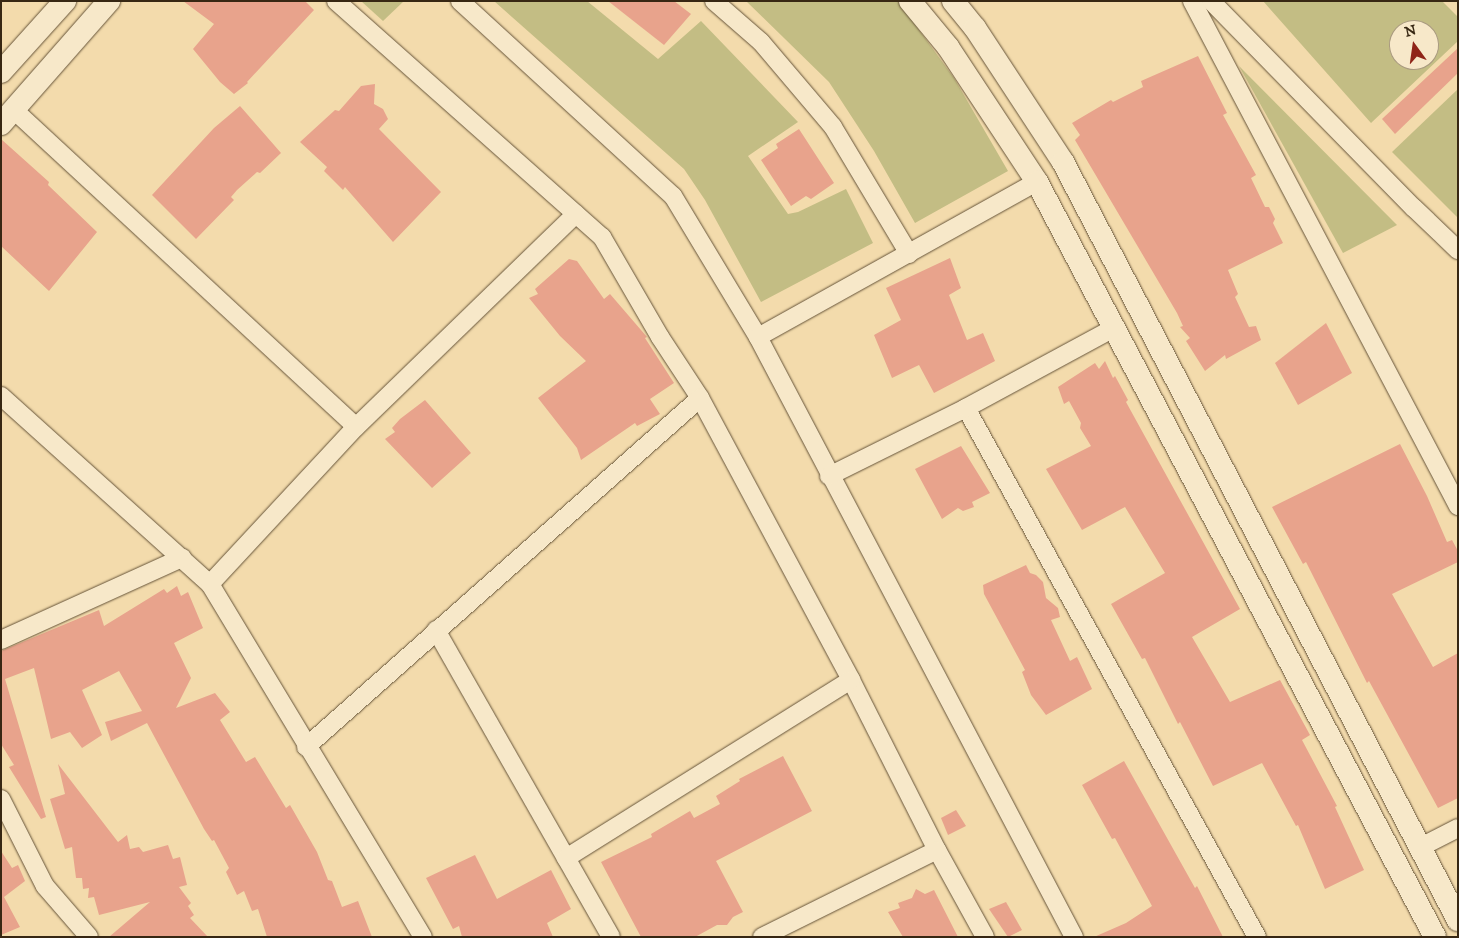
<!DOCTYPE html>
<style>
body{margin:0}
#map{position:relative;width:1459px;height:938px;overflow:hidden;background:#f3dbac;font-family:"IM FELL DW Pica",serif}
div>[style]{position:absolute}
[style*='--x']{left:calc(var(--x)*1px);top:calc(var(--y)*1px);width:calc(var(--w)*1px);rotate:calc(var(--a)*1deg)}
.green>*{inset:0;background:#c3bd84}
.building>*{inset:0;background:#e8a38c}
.roads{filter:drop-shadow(0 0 1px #665439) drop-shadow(0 0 1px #665439)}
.minor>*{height:18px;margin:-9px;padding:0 9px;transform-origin:9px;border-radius:9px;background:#f7e8c9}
.tertiary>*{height:22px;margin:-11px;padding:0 11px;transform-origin:11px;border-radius:11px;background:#f7e8c9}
span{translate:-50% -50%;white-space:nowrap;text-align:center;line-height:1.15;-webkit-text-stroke:4px #f7e8c9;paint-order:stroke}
.frame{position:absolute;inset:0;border:2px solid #372713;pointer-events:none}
.north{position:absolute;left:1389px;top:20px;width:50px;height:50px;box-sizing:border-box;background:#f7e8c9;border:1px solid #aa9b80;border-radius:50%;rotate:346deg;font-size:14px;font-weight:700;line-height:20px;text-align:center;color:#372713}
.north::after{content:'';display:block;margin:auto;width:18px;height:22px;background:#8f2418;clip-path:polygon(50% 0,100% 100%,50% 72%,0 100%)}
</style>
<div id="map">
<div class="green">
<div style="clip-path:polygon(361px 1px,404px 1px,383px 21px)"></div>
<div style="clip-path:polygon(494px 1px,587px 1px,658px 59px,701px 21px,798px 122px,748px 156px,788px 214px,798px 212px,846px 189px,873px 243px,761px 302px,705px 200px,684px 169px)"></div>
<div style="clip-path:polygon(746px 1px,898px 1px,954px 78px,1008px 171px,915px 223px,874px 151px,829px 82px)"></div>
<div style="clip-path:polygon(evenodd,1263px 1px,1442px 1px,1458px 17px,1458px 41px,1371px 123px,1263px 1px,1399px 30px,1429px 30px,1429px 60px,1399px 60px,1399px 30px)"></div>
<div style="clip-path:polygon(1239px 66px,1397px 225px,1343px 253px)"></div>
<div style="clip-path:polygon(1458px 89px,1458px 218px,1392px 152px)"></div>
</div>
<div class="building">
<div style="clip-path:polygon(183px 1px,305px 1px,314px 10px,247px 82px,248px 83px,234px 94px,220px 82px,193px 49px,214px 24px)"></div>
<div style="clip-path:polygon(608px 1px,674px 1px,691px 14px,664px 45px)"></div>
<div style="clip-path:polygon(1458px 48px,1458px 73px,1395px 134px,1382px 119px)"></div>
<div style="clip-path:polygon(1198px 56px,1227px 113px,1223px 115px,1256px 175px,1251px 178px,1265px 207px,1269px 207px,1275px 219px,1273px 223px,1283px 243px,1228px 270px,1238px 294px,1235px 297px,1249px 327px,1256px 326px,1261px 340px,1226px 359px,1225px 355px,1205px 371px,1186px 341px,1190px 338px,1180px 327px,1183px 326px,1177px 313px,1075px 140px,1080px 135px,1072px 123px,1111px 100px,1113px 102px,1143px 87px,1141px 81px)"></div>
<div style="clip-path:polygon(375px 84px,374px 104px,383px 109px,388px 119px,379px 129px,441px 192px,393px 242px,345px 187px,343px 190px,324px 171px,327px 167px,300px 142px,335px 110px,339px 111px,361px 86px)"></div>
<div style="clip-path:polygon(240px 106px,281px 153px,260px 173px,257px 172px,237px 190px,231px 197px,234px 200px,196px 239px,152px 195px,214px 128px)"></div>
<div style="clip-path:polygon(799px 129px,834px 183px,811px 199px,806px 196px,791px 206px,761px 160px,778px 148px,776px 144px)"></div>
<div style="clip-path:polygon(1px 139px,49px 182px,48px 185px,97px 232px,49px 291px,1px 246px)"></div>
<div style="clip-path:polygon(950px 258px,961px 288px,949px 295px,967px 340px,983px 333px,995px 361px,934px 393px,919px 365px,892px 378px,874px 335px,901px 320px,886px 288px)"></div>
<div style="clip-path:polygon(569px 259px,577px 261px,604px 299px,610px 294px,647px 337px,645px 338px,674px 383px,650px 399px,660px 414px,637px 426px,635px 423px,581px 460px,577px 448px,538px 398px,586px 361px,560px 336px,529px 298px,538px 294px,535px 289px)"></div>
<div style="clip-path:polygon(1326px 323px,1352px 373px,1298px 405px,1275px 363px)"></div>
<div style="clip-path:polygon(1105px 361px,1113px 378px,1115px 376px,1128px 400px,1126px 402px,1240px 609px,1192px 637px,1230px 702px,1280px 680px,1310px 735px,1302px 740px,1337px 806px,1335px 807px,1364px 870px,1325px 889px,1298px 825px,1296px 826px,1262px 763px,1213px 786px,1180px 722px,1178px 724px,1145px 658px,1142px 659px,1111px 604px,1165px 573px,1125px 507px,1082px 530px,1046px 469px,1091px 446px,1080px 428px,1081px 423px,1069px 401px,1064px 404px,1058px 387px,1095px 363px,1099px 369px)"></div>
<div style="clip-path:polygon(425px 400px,471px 453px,432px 488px,385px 439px,395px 432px,392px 428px,400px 419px)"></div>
<div style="clip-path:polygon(1400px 444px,1427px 496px,1447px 542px,1452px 540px,1458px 551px,1458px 562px,1392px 594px,1433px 667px,1458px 653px,1458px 798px,1438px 808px,1369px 681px,1367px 683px,1306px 562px,1303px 564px,1272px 507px)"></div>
<div style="clip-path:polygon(961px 446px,990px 493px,972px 502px,974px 507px,963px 511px,958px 508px,942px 519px,915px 469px)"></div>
<div style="clip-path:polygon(1026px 565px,1030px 573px,1036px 575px,1043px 582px,1046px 598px,1058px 608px,1060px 617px,1051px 620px,1070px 661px,1077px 657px,1092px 689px,1046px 715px,1031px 695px,1022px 672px,1025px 670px,984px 594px,983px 585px)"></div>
<div style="clip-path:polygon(177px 586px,181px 596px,188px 592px,203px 628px,174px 643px,191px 678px,176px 708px,215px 693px,230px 712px,220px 720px,246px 762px,255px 757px,286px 808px,290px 805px,317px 852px,328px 880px,332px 881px,342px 907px,358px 901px,372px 937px,267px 937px,258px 909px,252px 911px,244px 891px,237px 895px,226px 872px,229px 868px,214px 840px,212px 841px,204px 829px,147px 723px,111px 741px,105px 722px,142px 711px,119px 671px,82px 690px,102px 735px,82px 748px,70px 732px,51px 739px,34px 668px,5px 679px,46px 817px,41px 819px,9px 767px,14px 765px,1px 744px,1px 651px,99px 610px,104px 626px,164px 589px,167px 593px)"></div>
<div style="clip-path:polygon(783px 756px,812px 811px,716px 861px,743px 912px,733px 917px,727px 925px,717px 925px,695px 937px,641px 937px,601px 862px,652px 837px,651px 834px,690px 811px,694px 818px,720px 804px,716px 796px,740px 781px,739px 779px)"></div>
<div style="clip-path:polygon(1124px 761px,1195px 888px,1197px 886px,1223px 937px,1094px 937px,1126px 923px,1152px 906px,1115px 838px,1112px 839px,1082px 785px)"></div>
<div style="clip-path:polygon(58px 764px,118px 842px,127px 835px,130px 849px,139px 847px,143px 852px,168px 845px,173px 859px,180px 857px,187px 885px,179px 887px,191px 903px,188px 906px,194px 915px,190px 918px,208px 937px,109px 937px,150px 902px,99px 915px,94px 897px,88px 898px,89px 888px,83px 889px,82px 878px,76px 878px,72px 847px,65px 849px,50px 799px,65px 794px)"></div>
<div style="clip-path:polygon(956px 810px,966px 826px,948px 835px,941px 818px)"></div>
<div style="clip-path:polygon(1px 851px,12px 868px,18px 865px,25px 881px,4px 897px,20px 927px,1px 935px)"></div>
<div style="clip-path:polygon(475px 855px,497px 899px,551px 870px,571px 909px,547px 923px,553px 937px,462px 937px,459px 926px,453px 929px,426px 878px)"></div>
<div style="clip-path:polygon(916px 889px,925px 894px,934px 890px,958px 937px,903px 937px,888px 912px,900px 908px,898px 903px,912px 898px)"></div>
<div style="clip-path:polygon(1006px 902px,1022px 930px,1008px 937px,989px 909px)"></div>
</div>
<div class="roads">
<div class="minor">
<div style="--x:336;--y:1;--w:356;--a:41.6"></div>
<div style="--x:602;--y:237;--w:116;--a:59.9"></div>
<div style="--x:660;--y:337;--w:73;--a:56.7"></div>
<div style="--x:700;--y:398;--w:320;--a:61.8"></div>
<div style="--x:851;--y:680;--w:191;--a:63.2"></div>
<div style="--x:937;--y:850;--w:99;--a:61.1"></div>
<div style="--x:460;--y:1;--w:289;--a:42.5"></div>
<div style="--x:673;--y:196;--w:165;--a:58.9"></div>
<div style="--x:758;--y:337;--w:678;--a:62.23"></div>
<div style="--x:714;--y:1;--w:62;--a:41.1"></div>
<div style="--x:761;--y:42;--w:111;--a:49.7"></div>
<div style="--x:833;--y:127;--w:148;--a:59.1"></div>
<div style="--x:1192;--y:1;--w:571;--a:62.22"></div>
<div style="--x:1211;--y:1;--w:290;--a:45.6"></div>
<div style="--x:1414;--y:208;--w:61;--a:43.7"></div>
<div style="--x:14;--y:110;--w:466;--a:42.8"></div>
<div style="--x:758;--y:337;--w:319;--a:-29.1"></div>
<div style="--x:1;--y:396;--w:281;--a:42"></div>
<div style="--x:210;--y:584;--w:412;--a:58.9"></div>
<div style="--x:966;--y:408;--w:604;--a:61.19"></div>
<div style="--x:829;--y:476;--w:153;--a:-26.4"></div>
<div style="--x:966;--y:408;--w:170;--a:-28.4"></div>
<div style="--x:210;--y:584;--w:214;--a:-47.1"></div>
<div style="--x:356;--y:427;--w:306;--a:-44.1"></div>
<div style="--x:436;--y:630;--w:353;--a:60.3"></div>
<div style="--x:1;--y:640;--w:199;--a:-24.4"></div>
<div style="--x:306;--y:747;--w:526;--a:-41.53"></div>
<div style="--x:1;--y:799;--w:97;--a:63.2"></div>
<div style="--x:45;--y:886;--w:67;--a:49.2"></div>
<div style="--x:1419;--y:848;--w:44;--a:-27.1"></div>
<div style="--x:566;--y:858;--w:336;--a:-32"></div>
<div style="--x:762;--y:937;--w:195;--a:-26.4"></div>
</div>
<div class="tertiary">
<div style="--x:910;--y:1;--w:60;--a:50.4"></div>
<div style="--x:948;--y:47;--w:162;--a:56.6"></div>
<div style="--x:1037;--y:182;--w:853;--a:62.2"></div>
<div style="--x:953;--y:1;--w:35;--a:51"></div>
<div style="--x:975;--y:28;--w:160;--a:56.7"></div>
<div style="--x:1063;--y:162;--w:855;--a:62.48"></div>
<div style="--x:1;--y:72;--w:96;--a:-48"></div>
<div style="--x:1;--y:124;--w:164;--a:-48.7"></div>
</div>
</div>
<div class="frame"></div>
<div class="north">N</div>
</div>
